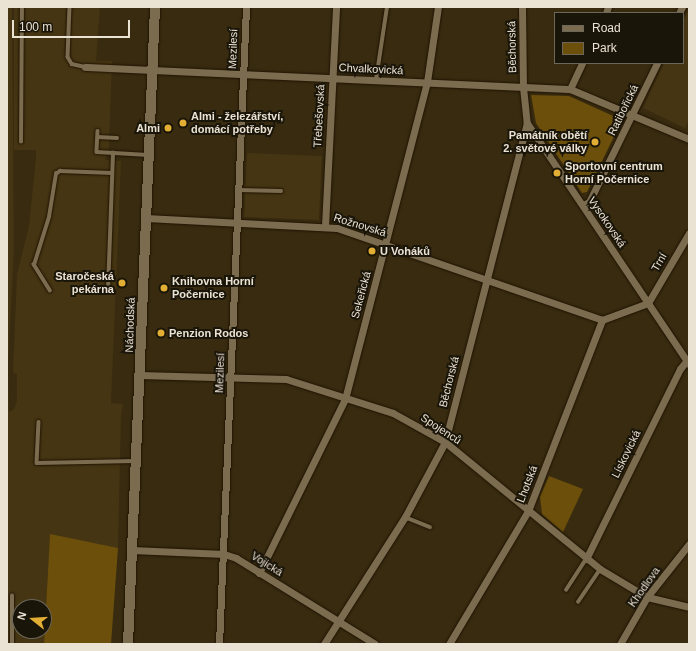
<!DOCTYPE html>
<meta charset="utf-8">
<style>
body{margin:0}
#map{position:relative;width:696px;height:651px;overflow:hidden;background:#382b10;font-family:Helvetica,sans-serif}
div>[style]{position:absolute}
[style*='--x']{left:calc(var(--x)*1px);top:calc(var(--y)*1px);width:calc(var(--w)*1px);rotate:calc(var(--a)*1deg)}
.built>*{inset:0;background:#453512}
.green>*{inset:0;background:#6b4f0b}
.roads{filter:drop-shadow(0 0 1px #1f1300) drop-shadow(0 0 1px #1f1300)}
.service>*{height:3.5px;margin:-1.75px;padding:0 1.75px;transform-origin:1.75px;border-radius:1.75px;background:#7b6c50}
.minor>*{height:7px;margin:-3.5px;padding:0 3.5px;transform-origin:3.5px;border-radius:3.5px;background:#7b6c50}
.secondary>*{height:10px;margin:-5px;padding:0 5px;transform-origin:5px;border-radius:5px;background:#7b6c50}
.dots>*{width:11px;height:11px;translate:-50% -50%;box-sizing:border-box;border:2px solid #1a1509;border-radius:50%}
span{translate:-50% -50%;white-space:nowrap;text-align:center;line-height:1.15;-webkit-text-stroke:4px #1a1509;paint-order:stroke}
.street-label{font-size:11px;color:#eae2d3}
.poi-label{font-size:11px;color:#eae2d3;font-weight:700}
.left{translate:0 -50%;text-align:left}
.right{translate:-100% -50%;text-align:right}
.frame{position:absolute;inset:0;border:8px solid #eae2d3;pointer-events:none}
.legend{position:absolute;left:554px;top:12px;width:130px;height:52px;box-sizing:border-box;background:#1a1509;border:1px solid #6d675a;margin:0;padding:5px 7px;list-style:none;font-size:12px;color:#eae2d3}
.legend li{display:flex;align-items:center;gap:8px;height:20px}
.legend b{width:20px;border:1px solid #6d675a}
.north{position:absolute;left:12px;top:599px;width:40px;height:40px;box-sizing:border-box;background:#1a1509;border:1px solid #6d675a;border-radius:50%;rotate:287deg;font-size:11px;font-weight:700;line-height:16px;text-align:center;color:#eae2d3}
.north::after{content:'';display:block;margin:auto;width:14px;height:18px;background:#e2ae34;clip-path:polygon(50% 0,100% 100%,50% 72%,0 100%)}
.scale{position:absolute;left:12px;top:20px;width:118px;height:18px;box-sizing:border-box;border:2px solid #eae2d3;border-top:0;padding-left:5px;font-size:12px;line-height:14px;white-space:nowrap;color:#eae2d3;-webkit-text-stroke:3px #1a1509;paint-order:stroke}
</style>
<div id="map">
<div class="built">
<div style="clip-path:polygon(evenodd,7px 7px,12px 7px,14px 250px,8px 365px,9px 412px,14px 409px,17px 400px,17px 374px,13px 373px,17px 274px,29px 226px,36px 157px,36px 150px,14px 150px,14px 7px,100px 7px,96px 61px,112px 61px,109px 147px,105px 160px,121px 161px,111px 403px,123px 404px,121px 416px,118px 548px,50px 535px,44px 644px,7px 644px,7px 7px,20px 607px,44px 607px,44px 631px,20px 631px,20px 607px)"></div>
<div style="clip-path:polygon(689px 8px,689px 120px,685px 128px,643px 108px,664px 63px,683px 63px,683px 21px)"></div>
<div style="clip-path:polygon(247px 153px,322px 156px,319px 220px,244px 217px)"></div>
</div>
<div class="green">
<div style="clip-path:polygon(531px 95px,569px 96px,622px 120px,587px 192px,582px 193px,536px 123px)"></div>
<div style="clip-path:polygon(549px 476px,583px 489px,563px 532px,542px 514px,540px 497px)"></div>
<div style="clip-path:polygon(50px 534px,118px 548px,111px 644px,44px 644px)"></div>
</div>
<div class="roads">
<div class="service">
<div style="--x:70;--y:7;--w:50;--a:92.3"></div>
<div style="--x:68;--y:57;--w:8;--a:60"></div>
<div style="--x:72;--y:64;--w:13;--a:13"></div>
<div style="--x:376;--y:80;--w:74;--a:-81.4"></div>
<div style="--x:98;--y:131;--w:21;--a:93"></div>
<div style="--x:97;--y:152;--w:51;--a:3.4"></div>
<div style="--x:98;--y:137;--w:19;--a:3"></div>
<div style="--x:21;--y:142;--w:135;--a:-89.6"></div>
<div style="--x:239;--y:190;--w:42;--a:1.4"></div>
<div style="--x:108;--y:290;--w:137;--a:-87.9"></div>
<div style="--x:50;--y:291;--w:31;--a:-122"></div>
<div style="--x:34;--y:265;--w:50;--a:-72.6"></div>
<div style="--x:49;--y:217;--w:44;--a:-80.8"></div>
<div style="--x:56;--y:174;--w:5;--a:-37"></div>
<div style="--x:60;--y:171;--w:52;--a:2.2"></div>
<div style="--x:39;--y:422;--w:41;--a:92.8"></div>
<div style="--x:37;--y:463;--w:98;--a:-1.2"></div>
<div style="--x:405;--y:517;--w:27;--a:22"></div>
<div style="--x:566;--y:590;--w:37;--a:-57"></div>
<div style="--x:578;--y:602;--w:40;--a:-56"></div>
<div style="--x:12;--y:644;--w:48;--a:-90"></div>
</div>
<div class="minor">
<div style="--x:522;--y:7;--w:80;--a:89.3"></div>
<div style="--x:523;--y:87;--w:36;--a:84"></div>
<div style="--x:527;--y:123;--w:290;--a:56.1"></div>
<div style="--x:606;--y:13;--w:6;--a:-72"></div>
<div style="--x:679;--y:13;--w:7;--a:-63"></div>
<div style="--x:85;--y:67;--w:485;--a:2.6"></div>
<div style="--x:570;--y:89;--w:129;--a:22.8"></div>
<div style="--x:570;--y:89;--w:29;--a:-65"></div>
<div style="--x:583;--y:205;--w:7;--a:-27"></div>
<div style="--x:589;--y:202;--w:155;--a:-63.9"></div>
<div style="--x:146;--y:218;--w:191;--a:3"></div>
<div style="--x:337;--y:228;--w:281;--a:19.1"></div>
<div style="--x:602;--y:320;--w:49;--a:-20.3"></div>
<div style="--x:648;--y:303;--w:81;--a:-59.6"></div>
<div style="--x:325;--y:226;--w:219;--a:-87.1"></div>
<div style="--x:140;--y:375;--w:146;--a:1.6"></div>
<div style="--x:286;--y:379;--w:112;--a:17.6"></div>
<div style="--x:393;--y:413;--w:60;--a:29.1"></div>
<div style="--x:445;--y:442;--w:200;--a:39.3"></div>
<div style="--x:600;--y:569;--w:55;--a:30.8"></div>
<div style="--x:647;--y:597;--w:43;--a:13.4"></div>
<div style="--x:132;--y:550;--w:92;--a:2.5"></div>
<div style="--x:224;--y:554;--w:13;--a:18"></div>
<div style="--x:236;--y:558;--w:163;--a:31.7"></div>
<div style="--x:586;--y:559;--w:212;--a:-63.7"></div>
<div style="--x:680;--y:369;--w:11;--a:-52"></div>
<div style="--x:259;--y:573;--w:194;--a:-63.7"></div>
<div style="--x:345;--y:399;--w:327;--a:-75.5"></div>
<div style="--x:427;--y:82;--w:76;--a:-81.7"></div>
<div style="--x:219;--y:644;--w:638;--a:-87.57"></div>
<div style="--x:324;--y:644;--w:151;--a:-57.5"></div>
<div style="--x:405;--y:517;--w:85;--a:-61.9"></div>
<div style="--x:445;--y:442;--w:329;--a:-75.6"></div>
<div style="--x:449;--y:644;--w:155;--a:-59.3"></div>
<div style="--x:528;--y:511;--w:205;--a:-68.8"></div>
<div style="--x:620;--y:644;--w:54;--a:-60.1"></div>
<div style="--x:647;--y:597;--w:68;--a:-51.6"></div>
</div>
<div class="secondary">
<div style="--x:128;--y:644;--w:638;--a:-87.57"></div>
</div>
</div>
<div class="dots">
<div style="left:183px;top:123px;background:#e2ae34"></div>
<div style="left:168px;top:128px;background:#e2ae34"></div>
<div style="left:595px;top:142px;background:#e2ae34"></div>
<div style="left:557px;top:173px;background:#e2ae34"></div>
<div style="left:372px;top:251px;background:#e2ae34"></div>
<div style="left:122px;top:283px;background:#e2ae34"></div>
<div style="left:164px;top:288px;background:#e2ae34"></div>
<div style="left:161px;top:333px;background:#e2ae34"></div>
</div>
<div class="street-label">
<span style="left:512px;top:47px;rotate:-91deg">Běchorská</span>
<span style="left:233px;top:49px;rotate:-88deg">Mezilesí</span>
<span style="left:371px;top:69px;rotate:3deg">Chvalkovická</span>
<span style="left:623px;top:110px;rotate:-64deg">Ratibořická</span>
<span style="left:319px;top:116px;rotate:-87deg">Třebešovská</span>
<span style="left:607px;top:222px;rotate:56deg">Vysokovská</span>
<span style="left:360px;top:225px;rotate:17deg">Rožnovská</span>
<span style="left:659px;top:262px;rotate:-60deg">Trní</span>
<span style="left:361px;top:295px;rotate:-75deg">Sekeřická</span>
<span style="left:130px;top:325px;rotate:-88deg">Náchodská</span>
<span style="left:220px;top:373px;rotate:-88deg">Mezilesí</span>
<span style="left:449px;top:382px;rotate:-76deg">Běchorská</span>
<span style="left:441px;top:429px;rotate:33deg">Spojenců</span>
<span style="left:626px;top:454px;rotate:-64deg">Lískovická</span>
<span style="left:527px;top:484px;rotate:-69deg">Lhotská</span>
<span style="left:267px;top:564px;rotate:32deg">Vojická</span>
<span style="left:644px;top:587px;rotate:-55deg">Khodlova</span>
</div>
<div class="poi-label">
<span class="left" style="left:191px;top:123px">Almi - železářství,<br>domácí potřeby</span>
<span class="right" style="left:160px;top:128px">Almi</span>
<span class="right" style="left:587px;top:142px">Památník obětí<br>2. světové války</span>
<span class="left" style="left:565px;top:173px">Sportovní centrum<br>Horní Počernice</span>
<span class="left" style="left:380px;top:251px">U Voháků</span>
<span class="right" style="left:114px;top:283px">Staročeská<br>pekárna</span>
<span class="left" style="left:172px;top:288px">Knihovna Horní<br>Počernice</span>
<span class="left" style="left:169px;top:333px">Penzion Rodos</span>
</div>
<div class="frame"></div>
<ul class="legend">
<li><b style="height:5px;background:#7b6c50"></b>Road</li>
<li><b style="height:11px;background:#6b4f0b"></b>Park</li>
</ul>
<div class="north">N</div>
<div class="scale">100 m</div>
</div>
